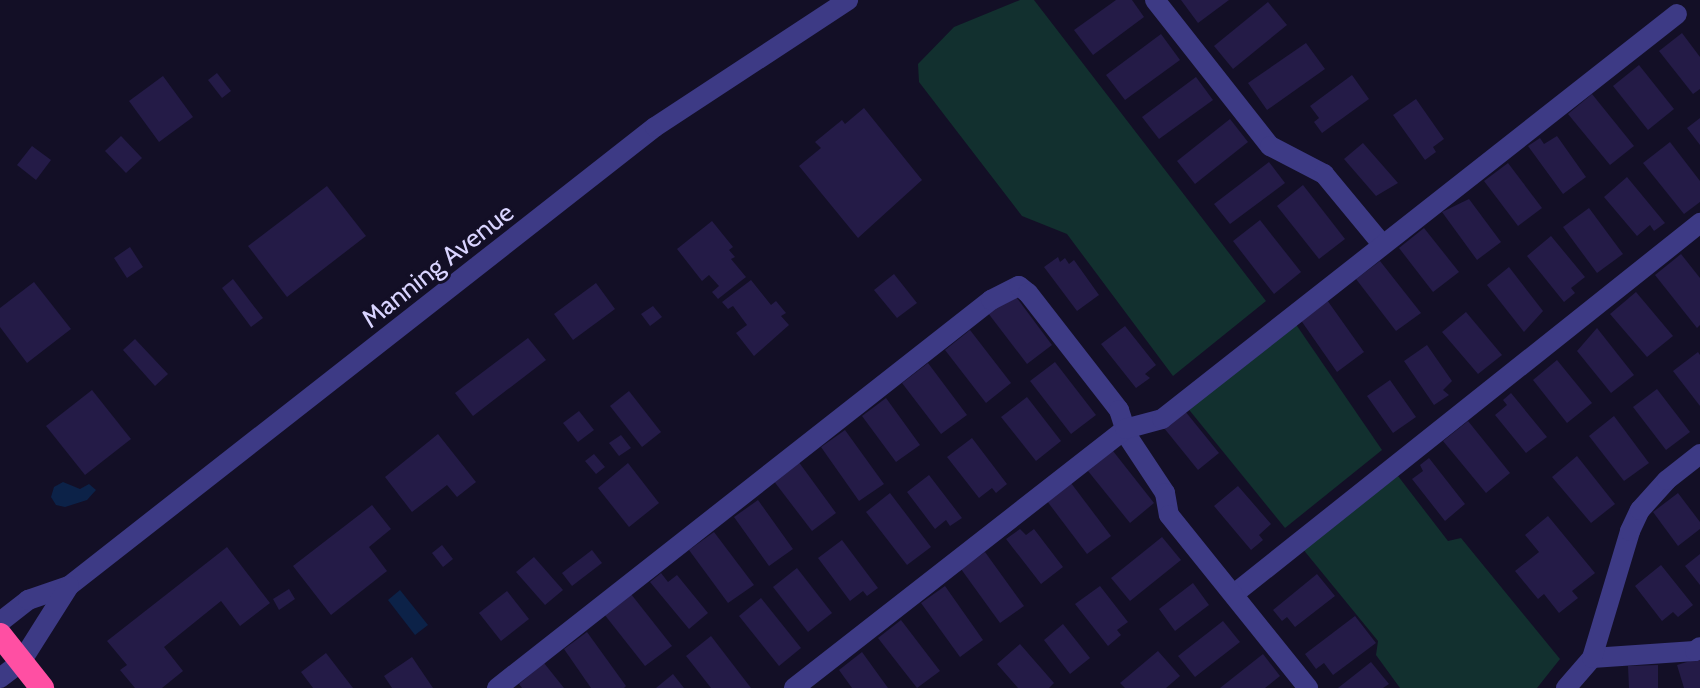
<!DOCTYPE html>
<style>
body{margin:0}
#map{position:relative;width:1700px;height:688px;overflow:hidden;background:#130f26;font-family:Cabin,sans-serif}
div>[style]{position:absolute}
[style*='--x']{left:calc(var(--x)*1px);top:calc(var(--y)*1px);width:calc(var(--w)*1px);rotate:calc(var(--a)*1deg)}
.green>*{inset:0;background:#12302f}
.water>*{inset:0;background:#0c2248}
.building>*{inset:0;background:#241b47}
.street>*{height:20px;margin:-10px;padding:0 10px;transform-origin:10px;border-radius:10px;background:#3d3a85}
.highway>*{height:24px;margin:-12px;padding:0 12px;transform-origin:12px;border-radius:12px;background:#ff4fa3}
span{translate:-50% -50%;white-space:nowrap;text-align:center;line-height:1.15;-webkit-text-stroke:6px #130f26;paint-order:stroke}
.street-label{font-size:26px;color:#d9d4ff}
</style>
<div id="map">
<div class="green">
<div style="clip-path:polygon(1020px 0,1034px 0,1266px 301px,1173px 376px,1067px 234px,1022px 216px,919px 82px,918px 64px,954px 27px)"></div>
<div style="clip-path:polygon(1295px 323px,1382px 450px,1285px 528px,1186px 406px)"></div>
<div style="clip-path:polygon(1398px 476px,1448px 541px,1461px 538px,1560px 659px,1537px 688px,1400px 688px,1376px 655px,1378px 641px,1302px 548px)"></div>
</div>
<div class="water">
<div style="clip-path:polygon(63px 482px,80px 489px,89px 484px,96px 490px,87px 500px,65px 507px,56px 505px,51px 497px,54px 487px)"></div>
<div style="clip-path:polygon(400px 590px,428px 625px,415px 635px,388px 600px)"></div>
</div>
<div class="building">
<div style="clip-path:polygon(1116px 0,1132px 0,1144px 17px,1093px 55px,1074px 30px)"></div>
<div style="clip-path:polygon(1181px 0,1229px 0,1198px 23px)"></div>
<div style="clip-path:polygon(1268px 2px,1287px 25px,1233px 69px,1214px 46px)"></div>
<div style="clip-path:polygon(1682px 33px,1700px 57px,1700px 89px,1693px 94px,1659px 51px)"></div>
<div style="clip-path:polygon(1161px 34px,1180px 60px,1125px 100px,1106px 75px)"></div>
<div style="clip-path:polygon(1306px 43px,1325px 69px,1267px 110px,1248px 83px)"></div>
<div style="clip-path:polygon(1639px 65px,1674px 109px,1648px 130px,1613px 86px)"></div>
<div style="clip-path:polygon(217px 73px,231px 91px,222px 98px,208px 80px)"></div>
<div style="clip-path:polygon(1352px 75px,1369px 99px,1322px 133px,1314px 122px,1319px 118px,1310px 106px)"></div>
<div style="clip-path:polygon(163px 76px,193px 117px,159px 142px,129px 101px)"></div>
<div style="clip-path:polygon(1196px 77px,1213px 100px,1159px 139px,1142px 117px)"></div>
<div style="clip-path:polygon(1592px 94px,1634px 146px,1610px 165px,1568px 114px)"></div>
<div style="clip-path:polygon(1416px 99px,1444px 139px,1433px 147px,1436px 152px,1425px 160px,1393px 115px)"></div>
<div style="clip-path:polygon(864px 108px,922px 180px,858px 238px,799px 166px,821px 148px,815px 142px,842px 120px,845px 124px)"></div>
<div style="clip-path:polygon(1700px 118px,1700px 145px,1687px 128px)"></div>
<div style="clip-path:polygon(1230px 119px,1248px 142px,1195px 184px,1177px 161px)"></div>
<div style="clip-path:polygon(121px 136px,142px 158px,126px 173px,105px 151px)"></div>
<div style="clip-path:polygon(1557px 136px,1586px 177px,1563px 194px,1528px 146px,1540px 138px,1544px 144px)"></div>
<div style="clip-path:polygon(1670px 142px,1700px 181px,1700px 202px,1684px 214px,1643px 163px)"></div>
<div style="clip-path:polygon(1363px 143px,1398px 183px,1376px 196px,1344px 159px)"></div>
<div style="clip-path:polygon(32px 146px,51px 160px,36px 180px,17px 165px)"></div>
<div style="clip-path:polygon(1269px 162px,1285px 183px,1230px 224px,1214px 204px)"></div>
<div style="clip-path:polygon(1508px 163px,1542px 208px,1518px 226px,1484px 181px)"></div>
<div style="clip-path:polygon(1627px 177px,1665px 223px,1654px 231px,1650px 225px,1637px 236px,1604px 197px)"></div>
<div style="clip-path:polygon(1303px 185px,1345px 239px,1319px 259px,1277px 206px)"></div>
<div style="clip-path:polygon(327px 186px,366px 236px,287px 297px,248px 246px)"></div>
<div style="clip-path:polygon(1469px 199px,1501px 242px,1477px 260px,1442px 212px)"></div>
<div style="clip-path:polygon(1589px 208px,1623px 254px,1597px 273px,1563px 227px)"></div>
<div style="clip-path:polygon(1260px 220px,1301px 272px,1274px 294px,1233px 241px)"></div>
<div style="clip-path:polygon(712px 221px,733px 247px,729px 250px,735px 257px,731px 259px,746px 277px,718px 299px,712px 292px,719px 286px,709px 275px,702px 281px,677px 249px)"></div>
<div style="clip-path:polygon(1424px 228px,1459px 272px,1433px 292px,1399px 248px)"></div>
<div style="clip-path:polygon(1551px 236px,1585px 277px,1571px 288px,1575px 293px,1564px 302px,1527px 256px)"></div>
<div style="clip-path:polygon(130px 247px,143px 267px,127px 278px,114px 258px)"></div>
<div style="clip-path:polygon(1681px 254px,1700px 278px,1700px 325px,1697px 328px,1655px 275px)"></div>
<div style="clip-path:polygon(1058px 257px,1060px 262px,1065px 258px,1069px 264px,1074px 260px,1099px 295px,1077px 311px,1044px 267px)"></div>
<div style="clip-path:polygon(1380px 261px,1421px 313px,1396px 331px,1356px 279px)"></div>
<div style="clip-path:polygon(1509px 267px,1543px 311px,1524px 332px,1487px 285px)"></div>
<div style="clip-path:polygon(894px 274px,917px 303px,897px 318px,874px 290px)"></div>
<div style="clip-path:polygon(233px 279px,263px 318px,251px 327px,222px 288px)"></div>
<div style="clip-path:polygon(751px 280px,771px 305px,776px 301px,786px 313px,781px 316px,789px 325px,754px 356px,736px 333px,747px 325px,733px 306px,728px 309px,722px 302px)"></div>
<div style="clip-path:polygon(34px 282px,71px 329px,27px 363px,0 327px,0 308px)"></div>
<div style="clip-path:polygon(596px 283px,615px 309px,573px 340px,554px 314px)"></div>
<div style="clip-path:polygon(1636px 292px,1673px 336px,1647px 357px,1610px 314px)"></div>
<div style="clip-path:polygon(1014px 294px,1052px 345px,1027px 364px,988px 313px)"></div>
<div style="clip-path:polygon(1327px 300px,1364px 352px,1337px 372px,1300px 319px)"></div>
<div style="clip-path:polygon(653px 306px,662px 317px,650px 326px,641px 314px)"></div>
<div style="clip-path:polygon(1466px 312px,1502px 355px,1478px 374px,1442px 332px)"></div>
<div style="clip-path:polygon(1125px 326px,1156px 365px,1145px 374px,1150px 378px,1136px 388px,1101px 344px)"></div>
<div style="clip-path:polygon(1597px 328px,1634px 375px,1611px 393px,1577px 351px)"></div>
<div style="clip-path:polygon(970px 330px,1011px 383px,986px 403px,945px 350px)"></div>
<div style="clip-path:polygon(528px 338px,546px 360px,473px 416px,455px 393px)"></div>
<div style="clip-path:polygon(135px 339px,168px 374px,155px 386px,123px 350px)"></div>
<div style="clip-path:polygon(1427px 345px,1452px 381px,1443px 390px,1449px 395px,1434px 405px,1404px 361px)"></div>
<div style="clip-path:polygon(1698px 352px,1700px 355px,1700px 406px,1673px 371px)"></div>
<div style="clip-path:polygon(1557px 360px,1592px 403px,1567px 423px,1533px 380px)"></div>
<div style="clip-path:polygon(1055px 362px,1096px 415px,1071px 434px,1030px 381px)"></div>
<div style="clip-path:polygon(928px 363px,967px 415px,941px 434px,902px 383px)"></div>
<div style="clip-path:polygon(1390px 380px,1416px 417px,1393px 433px,1367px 396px)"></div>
<div style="clip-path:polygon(1657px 389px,1690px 432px,1666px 450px,1633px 407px)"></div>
<div style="clip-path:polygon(92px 390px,131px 439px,85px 475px,46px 426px)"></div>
<div style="clip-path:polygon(629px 391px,661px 432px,642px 447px,610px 406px)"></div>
<div style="clip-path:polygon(1511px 393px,1547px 437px,1526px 453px,1495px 415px,1507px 405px,1503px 400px)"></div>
<div style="clip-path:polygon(1027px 397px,1061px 441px,1036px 461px,1001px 417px)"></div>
<div style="clip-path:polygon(886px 398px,920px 445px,896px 462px,862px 416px)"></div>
<div style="clip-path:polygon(579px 411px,594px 430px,578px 442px,563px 423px)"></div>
<div style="clip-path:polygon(1185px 411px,1219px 453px,1198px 470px,1164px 428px)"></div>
<div style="clip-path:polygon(1614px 416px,1649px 463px,1624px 481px,1589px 436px)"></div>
<div style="clip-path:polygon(1468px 421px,1510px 473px,1486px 493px,1443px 441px)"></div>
<div style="clip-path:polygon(845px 430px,884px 484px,859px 501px,821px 447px)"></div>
<div style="clip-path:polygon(438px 434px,476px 482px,457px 497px,447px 485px,412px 512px,385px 477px)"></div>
<div style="clip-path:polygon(621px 435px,631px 448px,619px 456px,609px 443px)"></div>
<div style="clip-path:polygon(972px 438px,1007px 484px,996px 493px,992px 488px,979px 498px,947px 457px)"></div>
<div style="clip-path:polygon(1113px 451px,1154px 503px,1130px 523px,1088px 471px)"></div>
<div style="clip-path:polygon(594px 454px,605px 467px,596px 474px,585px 461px)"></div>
<div style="clip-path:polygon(1577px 456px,1615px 504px,1591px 523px,1552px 477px)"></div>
<div style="clip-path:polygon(1429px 458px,1465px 504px,1445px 521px,1412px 479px,1423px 471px,1420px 465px)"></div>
<div style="clip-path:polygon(798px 461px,836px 513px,812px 531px,773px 480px)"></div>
<div style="clip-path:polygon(628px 463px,659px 503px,629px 527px,598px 488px)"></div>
<div style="clip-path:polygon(929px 475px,962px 518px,950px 526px,946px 520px,935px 529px,907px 492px)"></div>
<div style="clip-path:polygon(1071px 483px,1111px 536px,1087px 554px,1047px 501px)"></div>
<div style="clip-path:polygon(1238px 486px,1271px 524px,1259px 535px,1263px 540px,1251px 550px,1214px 506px)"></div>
<div style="clip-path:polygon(890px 493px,931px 547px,907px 565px,866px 512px)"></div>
<div style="clip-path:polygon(1678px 493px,1700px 522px,1700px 529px,1678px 546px,1653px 512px)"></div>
<div style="clip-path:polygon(758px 500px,793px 549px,769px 566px,734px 517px)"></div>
<div style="clip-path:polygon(372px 505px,391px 529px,369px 547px,387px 571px,331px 615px,293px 566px)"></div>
<div style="clip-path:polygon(1548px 516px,1595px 573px,1572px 591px,1578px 598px,1559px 613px,1544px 594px,1538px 599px,1515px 571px,1539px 552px,1525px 535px)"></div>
<div style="clip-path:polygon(1020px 529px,1026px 535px,1034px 529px,1063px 567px,1041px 584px,1006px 539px)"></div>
<div style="clip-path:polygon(714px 532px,754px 585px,728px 603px,689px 550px)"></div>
<div style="clip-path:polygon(1162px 537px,1181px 560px,1130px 601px,1111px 578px)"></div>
<div style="clip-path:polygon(842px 540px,878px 588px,867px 596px,863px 591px,850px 601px,818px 558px)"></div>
<div style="clip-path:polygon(442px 545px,453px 559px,443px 567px,432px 553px)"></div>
<div style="clip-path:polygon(227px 547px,270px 603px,240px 626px,221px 601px,164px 647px,183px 671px,162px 688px,135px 688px,120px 670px,127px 665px,107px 641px)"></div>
<div style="clip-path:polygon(592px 550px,602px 563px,572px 586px,562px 573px)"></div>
<div style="clip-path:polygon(985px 552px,1024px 606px,1000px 623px,961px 569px)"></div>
<div style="clip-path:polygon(1700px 554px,1700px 585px,1685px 566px)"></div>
<div style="clip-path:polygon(534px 557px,563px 590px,545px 605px,516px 572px)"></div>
<div style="clip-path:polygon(1661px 565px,1693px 605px,1678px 617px,1673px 612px,1662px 621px,1635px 586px)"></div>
<div style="clip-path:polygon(797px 568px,832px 613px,808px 632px,773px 587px)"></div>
<div style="clip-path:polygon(661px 573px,668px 582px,677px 575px,708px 613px,689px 629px,650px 582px)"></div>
<div style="clip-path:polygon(1317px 574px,1335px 596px,1295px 627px,1287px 617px,1282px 621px,1273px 610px)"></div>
<div style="clip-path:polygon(1193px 583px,1209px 605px,1175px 631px,1159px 609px)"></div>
<div style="clip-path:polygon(945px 586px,983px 640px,960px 657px,921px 603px)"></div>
<div style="clip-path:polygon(1100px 586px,1128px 622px,1117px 630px,1121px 635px,1108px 646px,1075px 604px)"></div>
<div style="clip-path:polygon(289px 589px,295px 599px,279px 610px,273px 599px)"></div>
<div style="clip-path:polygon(507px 591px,529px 619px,501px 641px,479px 613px)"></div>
<div style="clip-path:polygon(631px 594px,672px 646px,645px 666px,604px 614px)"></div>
<div style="clip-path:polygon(761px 598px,801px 648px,779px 666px,739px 616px)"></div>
<div style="clip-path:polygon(1355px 616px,1376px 643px,1333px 675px,1324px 663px,1316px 669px,1305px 654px)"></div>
<div style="clip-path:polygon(901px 620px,940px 671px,917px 688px,878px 638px)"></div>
<div style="clip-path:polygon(1223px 621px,1240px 642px,1195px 677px,1178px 656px)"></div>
<div style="clip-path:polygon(1063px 624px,1090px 658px,1070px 674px,1044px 640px)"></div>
<div style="clip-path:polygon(587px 632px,626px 686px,624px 688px,591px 688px,564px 649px)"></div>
<div style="clip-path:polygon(711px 636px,751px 688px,711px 688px,686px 656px)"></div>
<div style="clip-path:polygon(1020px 644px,1054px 683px,1049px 688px,1018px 688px,997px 664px)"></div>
<div style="clip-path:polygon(1158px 651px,1180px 676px,1166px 688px,1125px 688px,1120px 683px)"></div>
<div style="clip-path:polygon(862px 652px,888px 688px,852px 688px,839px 670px)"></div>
<div style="clip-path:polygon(326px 653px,353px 688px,313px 688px,301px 672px)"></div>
<div style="clip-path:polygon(1263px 654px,1280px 676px,1265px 688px,1220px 688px)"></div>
<div style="clip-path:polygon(412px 657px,433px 688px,392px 688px,384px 676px)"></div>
<div style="clip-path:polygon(1700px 658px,1700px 688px,1684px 688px,1677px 665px)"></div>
<div style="clip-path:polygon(1371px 662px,1389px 684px,1383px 688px,1338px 688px)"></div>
<div style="clip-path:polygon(544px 663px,564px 688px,522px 688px,519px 684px)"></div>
<div style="clip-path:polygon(1658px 665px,1658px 688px,1629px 688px,1628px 666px)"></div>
<div style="clip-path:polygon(673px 674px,684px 688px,656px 688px)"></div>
</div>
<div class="street">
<div style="--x:1155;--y:0;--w:186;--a:51.8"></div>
<div style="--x:1270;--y:146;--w:61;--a:27.4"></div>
<div style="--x:1324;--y:174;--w:91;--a:50.4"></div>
<div style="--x:1234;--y:594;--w:596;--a:-38.52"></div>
<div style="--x:0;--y:622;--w:36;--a:-38"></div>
<div style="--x:28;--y:600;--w:43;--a:-18.9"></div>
<div style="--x:69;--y:586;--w:744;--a:-38.07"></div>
<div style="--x:655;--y:127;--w:231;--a:-33.3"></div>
<div style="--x:1592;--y:658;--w:103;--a:-3.9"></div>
<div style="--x:1695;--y:651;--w:6;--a:-39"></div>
<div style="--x:0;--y:678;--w:26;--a:-37"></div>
<div style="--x:21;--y:662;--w:90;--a:-57.7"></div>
<div style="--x:497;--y:688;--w:628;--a:-38.15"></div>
<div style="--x:991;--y:300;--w:31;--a:-27"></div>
<div style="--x:1019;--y:286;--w:11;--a:38"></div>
<div style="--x:1028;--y:293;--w:148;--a:52.1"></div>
<div style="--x:1119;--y:410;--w:28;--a:72"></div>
<div style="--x:1128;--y:437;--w:67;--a:56.5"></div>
<div style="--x:1165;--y:493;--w:22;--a:80"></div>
<div style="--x:1169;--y:515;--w:222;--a:51.2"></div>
<div style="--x:794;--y:688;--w:420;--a:-38"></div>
<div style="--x:1125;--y:429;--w:38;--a:-15"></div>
<div style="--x:1162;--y:419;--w:655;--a:-38.18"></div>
<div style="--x:1566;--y:688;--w:40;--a:-49"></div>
<div style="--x:1592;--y:658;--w:133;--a:-73.3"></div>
<div style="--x:1630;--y:531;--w:23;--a:-65"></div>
<div style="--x:1640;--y:510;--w:40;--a:-48"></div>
<div style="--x:1667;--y:480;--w:42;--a:-38.2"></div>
</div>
<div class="highway">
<div style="--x:0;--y:635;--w:68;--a:51.6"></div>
</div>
<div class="street-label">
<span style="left:438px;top:266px;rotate:-38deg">Manning Avenue</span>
</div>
</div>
